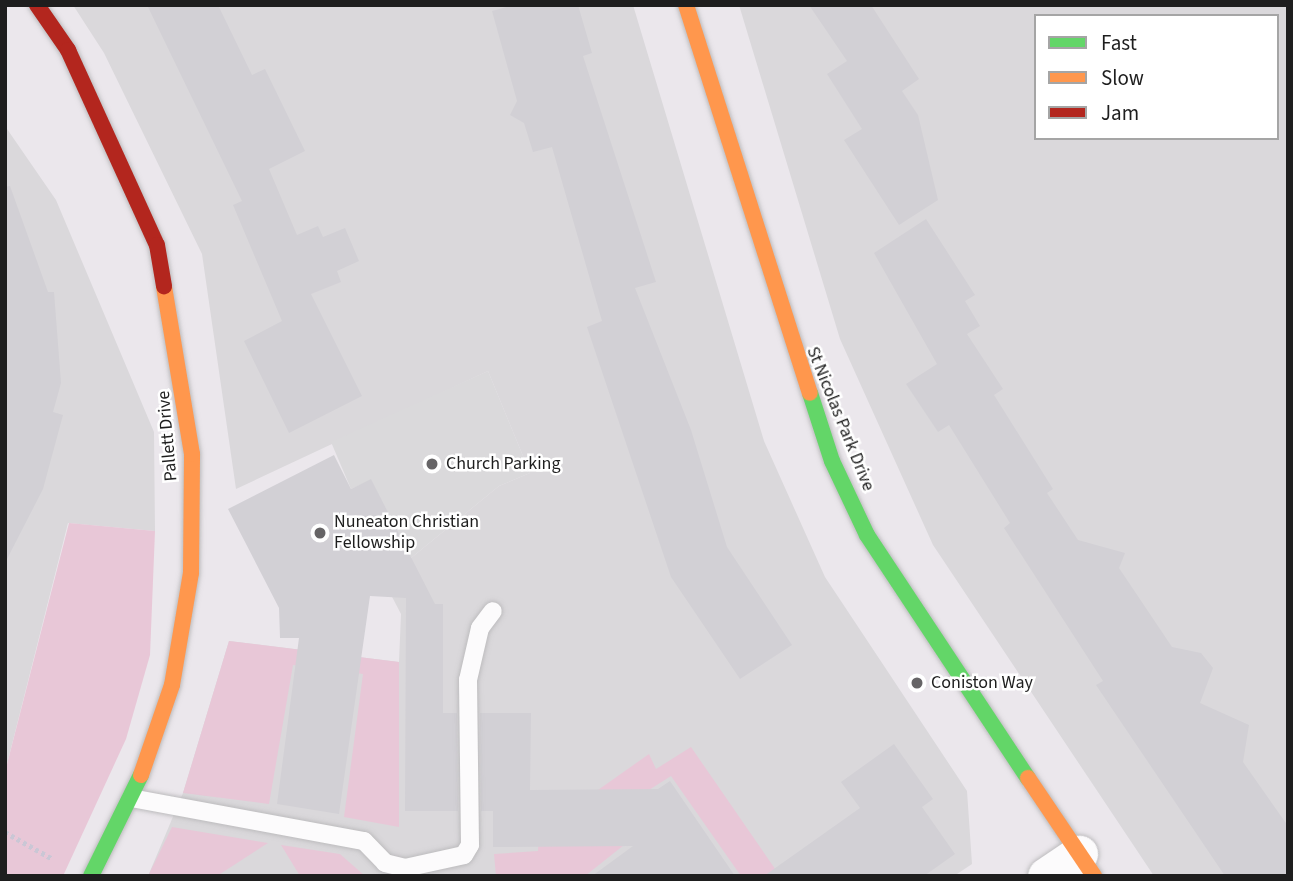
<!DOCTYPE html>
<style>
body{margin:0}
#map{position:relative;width:1293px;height:881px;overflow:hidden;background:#ebe7ec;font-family:"Source Sans 3",sans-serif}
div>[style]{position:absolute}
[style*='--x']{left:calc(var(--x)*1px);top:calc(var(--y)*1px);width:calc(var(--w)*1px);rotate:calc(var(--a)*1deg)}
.residential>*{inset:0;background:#dad8db}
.grass>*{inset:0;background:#e8c7d7}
.parking>*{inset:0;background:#dad9db}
.building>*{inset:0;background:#d2d0d5}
.path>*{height:4.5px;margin-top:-2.25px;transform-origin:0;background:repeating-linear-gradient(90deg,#cac7d5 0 3.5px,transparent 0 7px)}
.roads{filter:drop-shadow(0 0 2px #bdbcbe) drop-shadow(0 0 2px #bdbcbe)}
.lane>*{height:18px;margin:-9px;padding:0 9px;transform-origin:9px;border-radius:9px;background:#fcfbfc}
.street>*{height:37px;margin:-18.5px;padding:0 18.5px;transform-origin:18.5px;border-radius:18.5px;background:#fcfbfc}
.fast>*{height:16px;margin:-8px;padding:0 8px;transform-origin:8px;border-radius:8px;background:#63d668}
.slow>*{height:16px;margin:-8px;padding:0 8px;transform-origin:8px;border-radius:8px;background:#ff974d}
.jam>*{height:16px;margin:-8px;padding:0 8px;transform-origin:8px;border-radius:8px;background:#b3261e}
.dots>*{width:19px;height:19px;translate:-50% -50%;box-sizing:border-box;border:4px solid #fff;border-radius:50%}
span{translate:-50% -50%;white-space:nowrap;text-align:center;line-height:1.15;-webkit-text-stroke:5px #fff;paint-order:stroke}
.street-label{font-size:18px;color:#1e1e1e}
.poi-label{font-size:18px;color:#1e1e1e}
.left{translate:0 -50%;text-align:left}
.frame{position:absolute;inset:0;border:7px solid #1e1e1e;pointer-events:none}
.legend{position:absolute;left:1034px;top:14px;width:245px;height:126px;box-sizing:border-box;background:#fff;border:2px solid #a5a5a5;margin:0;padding:9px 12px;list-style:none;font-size:21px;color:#1e1e1e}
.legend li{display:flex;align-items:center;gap:14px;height:35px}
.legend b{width:35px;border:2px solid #a5a5a5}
</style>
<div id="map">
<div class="residential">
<div style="clip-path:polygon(73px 5px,633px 5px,764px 441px,825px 577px,967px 791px,972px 864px,954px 876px,148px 876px,183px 793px,229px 641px,399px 662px,401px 614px,389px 591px,411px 558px,499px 486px,530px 473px,488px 371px,236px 489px,202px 254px,104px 53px)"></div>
<div style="clip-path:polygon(evenodd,739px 5px,1288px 5px,1288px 876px,1154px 876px,933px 545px,840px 339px,739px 5px,1036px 16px,1277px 16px,1277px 138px,1036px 138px,1036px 16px)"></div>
<div style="clip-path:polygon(5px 126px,56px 200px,154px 432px,155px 531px,68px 523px,5px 772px)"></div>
</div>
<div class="grass">
<div style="clip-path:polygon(69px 523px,155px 531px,150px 655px,126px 739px,63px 876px,5px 876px,5px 772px)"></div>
<div style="clip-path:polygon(229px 641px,399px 662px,399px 827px,344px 817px,363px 674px,293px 665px,269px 804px,183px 793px)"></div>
<div style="clip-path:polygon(691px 747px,780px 876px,741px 876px,671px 776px,614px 812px,598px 790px,649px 754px,656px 769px)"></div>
<div style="clip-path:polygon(172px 827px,268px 843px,217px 876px,148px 876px)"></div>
<div style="clip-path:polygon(539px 832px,624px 845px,585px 876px,496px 876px,494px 854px,538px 851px)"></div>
<div style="clip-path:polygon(281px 845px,340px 854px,365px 876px,300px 876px)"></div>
</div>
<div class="parking">
<div style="clip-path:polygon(488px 371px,530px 473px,499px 486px,411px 558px,371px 480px,351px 489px,331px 442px)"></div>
</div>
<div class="building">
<div style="clip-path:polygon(147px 5px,218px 5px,252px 75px,265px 69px,305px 151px,269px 169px,297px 235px,318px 226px,323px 237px,345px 228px,359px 261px,337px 271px,341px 282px,311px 294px,362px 396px,289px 433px,244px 341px,282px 321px,233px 205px,242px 201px)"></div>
<div style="clip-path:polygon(514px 5px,578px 5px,592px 53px,583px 56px,656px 282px,635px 288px,691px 430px,727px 547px,792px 645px,740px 679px,671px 577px,587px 327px,602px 321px,552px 147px,533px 152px,524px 123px,510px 115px,517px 101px,492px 11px)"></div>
<div style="clip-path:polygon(809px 5px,871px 5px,919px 79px,902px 91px,918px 115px,938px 200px,899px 225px,844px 140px,862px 129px,827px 74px,847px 61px)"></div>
<div style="clip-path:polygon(10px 186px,48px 292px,54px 292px,61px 383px,53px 412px,63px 415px,43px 489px,5px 563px,5px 187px)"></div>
<div style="clip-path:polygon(926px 219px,975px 295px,965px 301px,980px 326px,967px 334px,1003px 389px,994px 395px,1053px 489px,1047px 493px,1078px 540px,1125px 553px,1119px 568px,1172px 647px,1201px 653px,1213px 668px,1200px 703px,1249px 725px,1243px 762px,1288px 826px,1288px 876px,1225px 876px,1096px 685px,1103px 681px,1004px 528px,1010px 523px,949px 425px,938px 432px,906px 384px,937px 364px,874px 253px)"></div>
<div style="clip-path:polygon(334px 455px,351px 489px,371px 479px,435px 604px,443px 604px,443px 713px,457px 713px,458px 811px,405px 811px,406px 598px,370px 596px,339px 814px,277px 804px,299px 638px,280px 638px,279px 608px,228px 509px)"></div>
<div style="clip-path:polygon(480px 713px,531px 713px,530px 790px,658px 789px,670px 781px,735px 876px,592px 876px,633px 846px,493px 847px,493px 811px,481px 811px)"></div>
<div style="clip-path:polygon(894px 744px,933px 799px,922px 807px,955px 854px,924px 876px,764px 876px,860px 808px,841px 782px)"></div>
</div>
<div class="path">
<div style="--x:5;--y:832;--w:55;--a:29.4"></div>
</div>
<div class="roads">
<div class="lane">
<div style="--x:131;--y:798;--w:237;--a:10.5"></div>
<div style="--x:364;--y:841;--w:30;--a:46"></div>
<div style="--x:385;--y:863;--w:21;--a:14"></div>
<div style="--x:405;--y:868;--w:60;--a:-12.4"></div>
<div style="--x:464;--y:855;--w:12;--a:-59"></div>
<div style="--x:470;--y:845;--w:165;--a:-90.7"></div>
<div style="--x:468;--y:680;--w:53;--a:-77"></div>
<div style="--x:480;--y:628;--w:21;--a:-53"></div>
</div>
<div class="street">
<div style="--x:1046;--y:876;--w:40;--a:-34"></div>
</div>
<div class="fast">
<div style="--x:810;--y:393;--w:71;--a:72.1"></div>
<div style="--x:832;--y:461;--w:82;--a:64.7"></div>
<div style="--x:867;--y:535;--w:291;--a:56.5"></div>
<div style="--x:91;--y:876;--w:113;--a:-63.7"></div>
</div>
<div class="slow">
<div style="--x:686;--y:5;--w:407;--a:72.3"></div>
<div style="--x:141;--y:775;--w:95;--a:-71"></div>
<div style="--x:172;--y:685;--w:114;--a:-80.4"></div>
<div style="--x:191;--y:573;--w:119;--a:-89.5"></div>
<div style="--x:192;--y:454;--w:170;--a:-99.5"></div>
<div style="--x:1028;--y:778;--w:118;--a:56"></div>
</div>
<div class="jam">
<div style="--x:37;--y:5;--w:55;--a:55.4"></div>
<div style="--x:68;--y:50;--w:214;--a:65.5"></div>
<div style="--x:157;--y:245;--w:42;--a:80.3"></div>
</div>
</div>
<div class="dots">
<div style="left:432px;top:464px;background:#666466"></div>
<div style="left:320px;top:533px;background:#666466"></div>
<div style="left:917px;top:683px;background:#666466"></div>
</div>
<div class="street-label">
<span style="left:840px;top:419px;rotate:68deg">St Nicolas Park Drive</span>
<span style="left:168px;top:436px;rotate:-95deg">Pallett Drive</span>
</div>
<div class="poi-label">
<span class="left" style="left:446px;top:464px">Church Parking</span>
<span class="left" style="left:334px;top:533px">Nuneaton Christian<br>Fellowship</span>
<span class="left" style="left:931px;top:683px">Coniston Way</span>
</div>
<div class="frame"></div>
<ul class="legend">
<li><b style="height:9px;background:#63d668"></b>Fast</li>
<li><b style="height:9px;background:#ff974d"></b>Slow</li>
<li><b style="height:9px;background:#b3261e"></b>Jam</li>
</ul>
</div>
